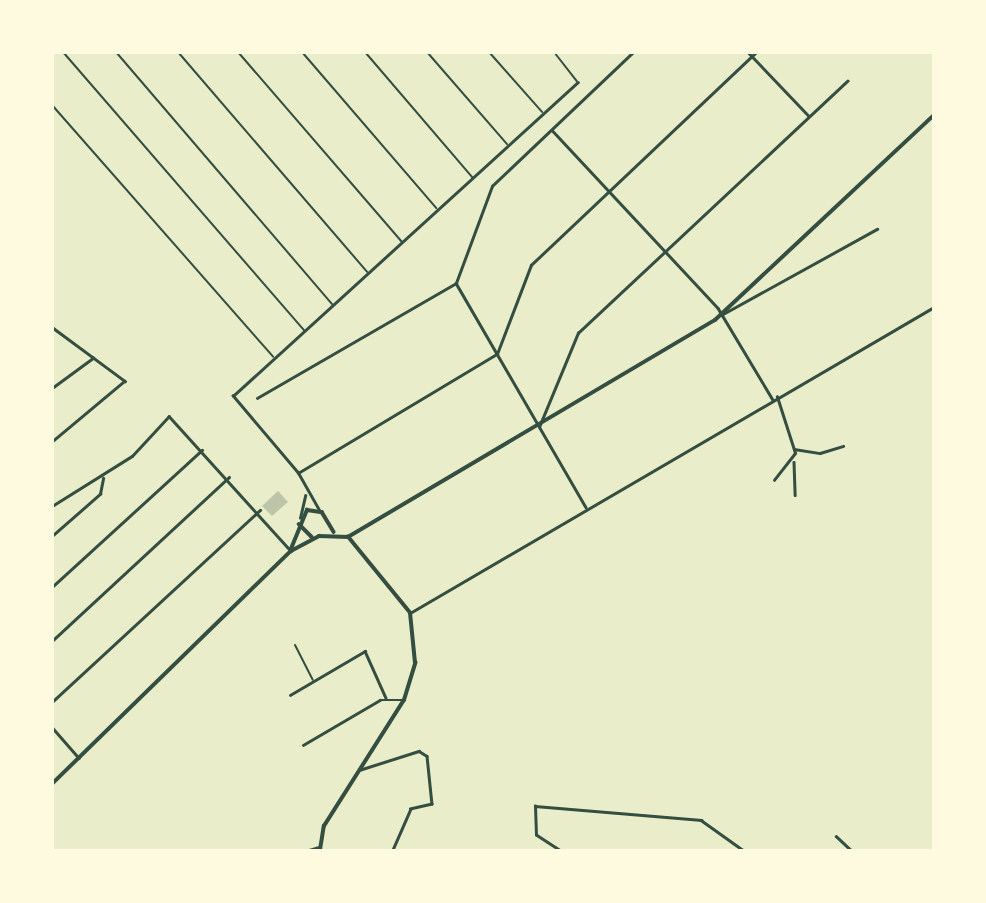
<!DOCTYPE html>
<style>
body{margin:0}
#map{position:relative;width:986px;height:903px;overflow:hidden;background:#e9edc9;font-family:Ubuntu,sans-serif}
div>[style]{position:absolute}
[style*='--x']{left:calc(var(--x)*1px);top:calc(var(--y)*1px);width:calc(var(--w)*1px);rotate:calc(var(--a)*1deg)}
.building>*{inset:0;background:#bcc5a7}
.service>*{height:2px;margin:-1px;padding:0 1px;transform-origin:1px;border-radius:1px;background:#344e41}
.minor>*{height:2.5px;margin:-1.25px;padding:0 1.25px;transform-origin:1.25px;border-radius:1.25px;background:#344e41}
.tertiary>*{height:3.5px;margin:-1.75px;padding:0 1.75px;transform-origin:1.75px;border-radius:1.75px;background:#344e41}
span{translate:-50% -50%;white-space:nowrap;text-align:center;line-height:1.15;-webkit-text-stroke:7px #fefae0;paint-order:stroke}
.frame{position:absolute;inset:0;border:54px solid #fefae0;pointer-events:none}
</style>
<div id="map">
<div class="building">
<div style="clip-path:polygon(278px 491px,288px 502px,272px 516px,262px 506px)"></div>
</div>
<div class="service">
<div style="--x:63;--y:52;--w:368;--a:49.1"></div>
<div style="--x:116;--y:52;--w:332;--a:49.4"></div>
<div style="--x:178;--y:52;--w:290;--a:49.3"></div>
<div style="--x:238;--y:52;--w:251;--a:49.2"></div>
<div style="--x:302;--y:52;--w:206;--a:49.3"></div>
<div style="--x:365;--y:52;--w:165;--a:49.4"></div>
<div style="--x:427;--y:52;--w:122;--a:49"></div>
<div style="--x:489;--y:52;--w:80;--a:48.5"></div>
<div style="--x:554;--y:52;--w:37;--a:52"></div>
<div style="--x:52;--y:105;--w:335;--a:48.7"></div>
<div style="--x:295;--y:645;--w:39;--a:63"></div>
</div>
<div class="minor">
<div style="--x:748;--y:52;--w:88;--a:46.4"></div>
<div style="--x:552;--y:130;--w:243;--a:47"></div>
<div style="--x:718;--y:308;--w:107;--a:59.1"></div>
<div style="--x:456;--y:283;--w:259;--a:59.9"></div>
<div style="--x:723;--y:314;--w:176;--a:-28.9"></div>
<div style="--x:52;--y:327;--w:91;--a:36.5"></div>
<div style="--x:125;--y:381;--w:95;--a:140.1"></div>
<div style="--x:52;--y:388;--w:51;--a:-36.2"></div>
<div style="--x:257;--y:398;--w:230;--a:-30"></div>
<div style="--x:456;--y:283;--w:103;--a:-69.6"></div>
<div style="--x:492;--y:186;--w:195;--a:-43.5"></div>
<div style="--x:539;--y:427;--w:102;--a:-67.5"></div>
<div style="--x:578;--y:333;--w:369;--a:-43.1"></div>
<div style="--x:794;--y:449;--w:26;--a:9"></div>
<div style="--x:820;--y:453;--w:24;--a:-17"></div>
<div style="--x:794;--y:462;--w:33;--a:88"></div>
<div style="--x:298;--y:473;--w:232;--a:-30.9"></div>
<div style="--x:497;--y:354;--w:95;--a:-69.1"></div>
<div style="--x:531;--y:265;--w:310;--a:-43.4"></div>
<div style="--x:774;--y:480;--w:34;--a:-52"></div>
<div style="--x:795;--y:453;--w:59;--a:-107.8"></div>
<div style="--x:52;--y:506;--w:94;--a:-32"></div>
<div style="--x:132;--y:456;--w:54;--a:-47.2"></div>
<div style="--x:169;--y:416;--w:182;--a:47.9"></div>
<div style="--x:319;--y:510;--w:43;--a:-119.6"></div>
<div style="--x:298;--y:473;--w:101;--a:-130.2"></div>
<div style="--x:233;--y:396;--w:466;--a:-42.3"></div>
<div style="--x:300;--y:518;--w:23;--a:-77"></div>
<div style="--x:52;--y:536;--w:64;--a:-41.2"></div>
<div style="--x:100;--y:494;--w:16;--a:-79"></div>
<div style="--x:52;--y:587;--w:203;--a:-42.4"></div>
<div style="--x:410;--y:613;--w:607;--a:-30.28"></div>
<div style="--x:52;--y:641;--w:241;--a:-42.8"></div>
<div style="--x:290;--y:695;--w:87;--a:-30.4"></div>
<div style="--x:365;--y:651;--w:51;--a:65.9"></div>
<div style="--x:52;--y:702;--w:283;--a:-42.7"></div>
<div style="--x:52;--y:727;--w:41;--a:48.9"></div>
<div style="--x:303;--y:745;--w:89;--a:-30.3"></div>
<div style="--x:380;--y:700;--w:24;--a:0"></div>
<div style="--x:359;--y:770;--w:63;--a:-17.6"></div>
<div style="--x:419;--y:751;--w:9;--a:32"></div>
<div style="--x:427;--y:756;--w:48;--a:84.1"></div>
<div style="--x:432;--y:804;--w:22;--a:167"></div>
<div style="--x:411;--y:809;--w:45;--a:113.7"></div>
<div style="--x:836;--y:836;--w:21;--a:43"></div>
<div style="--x:309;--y:850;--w:10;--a:-17"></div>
<div style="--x:559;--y:850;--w:27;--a:-147"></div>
<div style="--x:536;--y:835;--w:29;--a:-92"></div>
<div style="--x:535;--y:806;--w:167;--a:4.8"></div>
<div style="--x:701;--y:820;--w:52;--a:35.5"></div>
</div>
<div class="tertiary">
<div style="--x:299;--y:524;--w:18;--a:45"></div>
<div style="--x:348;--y:537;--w:426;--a:-30.6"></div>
<div style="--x:715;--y:320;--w:300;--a:-43.1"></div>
<div style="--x:291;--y:549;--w:42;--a:-67.7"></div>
<div style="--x:307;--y:510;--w:15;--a:8"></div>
<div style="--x:322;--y:512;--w:23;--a:59"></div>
<div style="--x:52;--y:784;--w:334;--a:-44.3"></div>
<div style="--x:291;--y:551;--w:32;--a:-28"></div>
<div style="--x:319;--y:536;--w:29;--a:2"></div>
<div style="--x:320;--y:850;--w:24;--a:-81"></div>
<div style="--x:324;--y:826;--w:149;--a:-57.6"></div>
<div style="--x:404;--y:700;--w:39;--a:-73"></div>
<div style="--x:415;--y:663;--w:50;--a:-95.7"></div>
<div style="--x:410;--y:613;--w:98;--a:-129.2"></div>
</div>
<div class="frame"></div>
</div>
